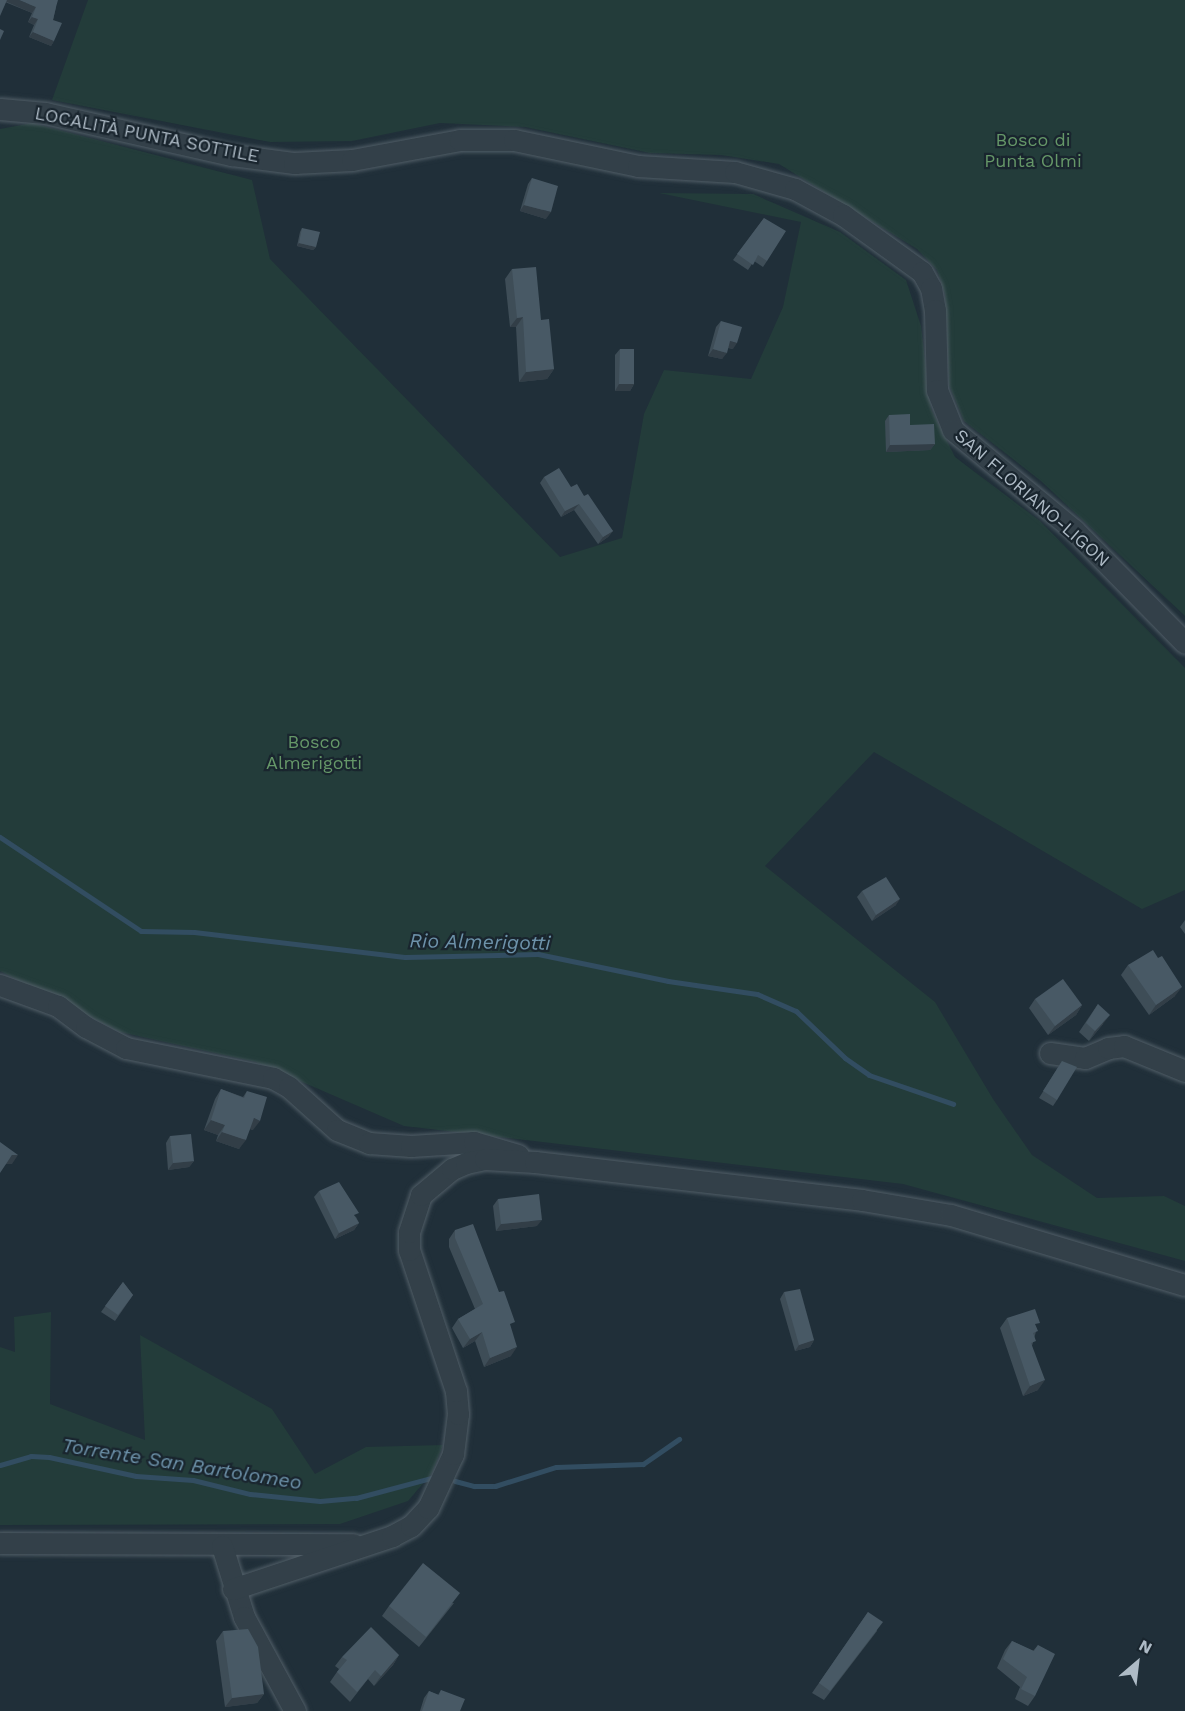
<!DOCTYPE html>
<meta charset="utf-8">
<style>
body{margin:0}
#map{position:relative;width:1185px;height:1711px;overflow:hidden;background:#202f39;font-family:"Work Sans",sans-serif}
div>[style]{position:absolute}
[style*='--x']{left:calc(var(--x)*1px);top:calc(var(--y)*1px);width:calc(var(--w)*1px);rotate:calc(var(--a)*1deg)}
.green>*{inset:0;background:#233c3a}
.stream>*{height:5px;margin:-2.5px;padding:0 2.5px;transform-origin:2.5px;border-radius:2.5px;background:#324d61}
.roads{filter:drop-shadow(0 0 2px #515e67) drop-shadow(0 0 2px #515e67)}
.minor>*{height:21px;margin:-10.5px;padding:0 10.5px;transform-origin:10.5px;border-radius:10.5px;background:#334049}
.wall>*{inset:0;background:#3e4d57}
.shaded-wall>*{inset:0;background:#323e47}
.building>*{inset:0;background:#485965}
span{translate:-50% -50%;white-space:nowrap;text-align:center;line-height:1.15;-webkit-text-stroke:4.5px #19252e;paint-order:stroke}
.street-label{font-size:18px;color:#aebbc6}
.park-label{font-size:18px;color:#659768}
.water-label{font-size:20px;color:#6d92aa;font-style:italic}
.north{position:absolute;left:1107px;top:1633px;width:60px;height:60px;-webkit-text-stroke:4px #19252e;paint-order:stroke;rotate:28deg;font-size:16px;font-weight:700;line-height:24px;text-align:center;color:#aebbc6}
.north::after{content:'';display:block;margin:auto;width:21px;height:27px;background:#aebbc6;clip-path:polygon(50% 0,100% 100%,50% 72%,0 100%)}
</style>
<div id="map">
<div class="green">
<div style="clip-path:polygon(88px 0,1185px 0,1185px 616px,1041px 481px,964px 421px,949px 385px,945px 294px,937px 270px,917px 249px,779px 164px,721px 155px,650px 153px,525px 127px,440px 123px,352px 141px,270px 142px,52px 100px)"></div>
<div style="clip-path:polygon(32px 123px,252px 180px,270px 259px,560px 557px,622px 538px,644px 414px,664px 370px,751px 379px,783px 307px,801px 222px,659px 193px,753px 194px,840px 232px,906px 280px,921px 326px,931px 409px,955px 457px,1040px 521px,1185px 668px,1185px 890px,1142px 909px,874px 752px,765px 866px,935px 1002px,993px 1099px,1032px 1155px,1097px 1198px,1164px 1196px,1185px 1206px,1185px 1261px,903px 1184px,404px 1126px,256px 1062px,120px 1032px,0 971px,0 129px)"></div>
<div style="clip-path:polygon(51px 1312px,50px 1404px,145px 1440px,140px 1335px,272px 1409px,315px 1474px,366px 1447px,443px 1445px,432px 1473px,408px 1501px,340px 1524px,0 1525px,0 1347px,15px 1352px,14px 1317px)"></div>
</div>
<div class="stream">
<div style="--x:0;--y:837;--w:169;--a:33.7"></div>
<div style="--x:141;--y:931;--w:53;--a:1.1"></div>
<div style="--x:194;--y:932;--w:212;--a:6.8"></div>
<div style="--x:405;--y:957;--w:133;--a:-1.3"></div>
<div style="--x:538;--y:954;--w:133;--a:11.7"></div>
<div style="--x:668;--y:981;--w:90;--a:8.3"></div>
<div style="--x:757;--y:994;--w:43;--a:23.6"></div>
<div style="--x:796;--y:1011;--w:68;--a:43.8"></div>
<div style="--x:845;--y:1058;--w:29;--a:35"></div>
<div style="--x:869;--y:1075;--w:89;--a:19"></div>
<div style="--x:0;--y:1465;--w:32;--a:-16"></div>
<div style="--x:31;--y:1456;--w:18;--a:3"></div>
<div style="--x:49;--y:1457;--w:89;--a:12.3"></div>
<div style="--x:136;--y:1476;--w:57;--a:4"></div>
<div style="--x:193;--y:1480;--w:59;--a:13.8"></div>
<div style="--x:250;--y:1494;--w:70;--a:5.7"></div>
<div style="--x:320;--y:1501;--w:36;--a:-5"></div>
<div style="--x:356;--y:1498;--w:78;--a:-14.9"></div>
<div style="--x:455;--y:1481;--w:20;--a:15"></div>
<div style="--x:474;--y:1486;--w:21;--a:0"></div>
<div style="--x:495;--y:1486;--w:64;--a:-17.3"></div>
<div style="--x:556;--y:1467;--w:87;--a:-2"></div>
<div style="--x:643;--y:1464;--w:44;--a:-34.8"></div>
</div>
<div class="roads">
<div class="minor">
<div style="--x:0;--y:109;--w:45;--a:5.1"></div>
<div style="--x:45;--y:113;--w:192;--a:12.7"></div>
<div style="--x:232;--y:155;--w:63;--a:7.4"></div>
<div style="--x:294;--y:163;--w:58;--a:-3"></div>
<div style="--x:352;--y:160;--w:110;--a:-10.5"></div>
<div style="--x:460;--y:140;--w:54;--a:0"></div>
<div style="--x:514;--y:140;--w:127;--a:11.8"></div>
<div style="--x:638;--y:166;--w:97;--a:3.5"></div>
<div style="--x:735;--y:172;--w:62;--a:15.8"></div>
<div style="--x:795;--y:189;--w:55;--a:28.4"></div>
<div style="--x:843;--y:215;--w:97;--a:35.8"></div>
<div style="--x:922;--y:272;--w:18;--a:61"></div>
<div style="--x:931;--y:288;--w:22;--a:80"></div>
<div style="--x:935;--y:310;--w:80;--a:88.6"></div>
<div style="--x:937;--y:390;--w:43;--a:68.2"></div>
<div style="--x:953;--y:430;--w:157;--a:39.6"></div>
<div style="--x:1074;--y:530;--w:158;--a:45.5"></div>
<div style="--x:0;--y:985;--w:62;--a:19.9"></div>
<div style="--x:58;--y:1006;--w:35;--a:37"></div>
<div style="--x:86;--y:1027;--w:45;--a:27.7"></div>
<div style="--x:126;--y:1048;--w:150;--a:11.5"></div>
<div style="--x:273;--y:1078;--w:18;--a:29"></div>
<div style="--x:289;--y:1087;--w:64;--a:41.9"></div>
<div style="--x:337;--y:1130;--w:35;--a:22"></div>
<div style="--x:369;--y:1143;--w:42;--a:4.1"></div>
<div style="--x:411;--y:1146;--w:63;--a:-3.6"></div>
<div style="--x:474;--y:1142;--w:46;--a:16.5"></div>
<div style="--x:1050;--y:1053;--w:35;--a:8"></div>
<div style="--x:1085;--y:1058;--w:25;--a:-23"></div>
<div style="--x:1108;--y:1048;--w:16;--a:-7"></div>
<div style="--x:1124;--y:1046;--w:66;--a:22.3"></div>
<div style="--x:0;--y:1543;--w:353;--a:0.2"></div>
<div style="--x:222;--y:1546;--w:74;--a:72.8"></div>
<div style="--x:244;--y:1617;--w:107;--a:61.5"></div>
<div style="--x:233;--y:1589;--w:168;--a:-18.4"></div>
<div style="--x:392;--y:1536;--w:21;--a:-28"></div>
<div style="--x:411;--y:1526;--w:25;--a:-47"></div>
<div style="--x:428;--y:1508;--w:60;--a:-65.2"></div>
<div style="--x:453;--y:1454;--w:40;--a:-82.9"></div>
<div style="--x:458;--y:1414;--w:23;--a:-95"></div>
<div style="--x:456;--y:1391;--w:149;--a:-108.4"></div>
<div style="--x:409;--y:1250;--w:18;--a:-90"></div>
<div style="--x:409;--y:1232;--w:39;--a:-72"></div>
<div style="--x:421;--y:1195;--w:40;--a:-40"></div>
<div style="--x:452;--y:1169;--w:15;--a:-23"></div>
<div style="--x:466;--y:1163;--w:19;--a:-12"></div>
<div style="--x:485;--y:1159;--w:50;--a:3.4"></div>
<div style="--x:535;--y:1162;--w:329;--a:6.6"></div>
<div style="--x:862;--y:1200;--w:90;--a:9.6"></div>
<div style="--x:951;--y:1215;--w:244;--a:16.7"></div>
</div>
</div>
<div class="wall">
<div style="clip-path:polygon(0 0,56px 7px,53px 20px,54px 41px,51px 46px,29px 37px,34px 25px,28px 22px,32px 13px)"></div>
<div style="clip-path:polygon(532px 178px,546px 219px,520px 211px,528px 184px)"></div>
<div style="clip-path:polygon(764px 218px,767px 261px,763px 267px,754px 261px,748px 270px,733px 260px)"></div>
<div style="clip-path:polygon(302px 228px,316px 247px,313px 250px,297px 246px,300px 232px)"></div>
<div style="clip-path:polygon(512px 269px,541px 320px,554px 369px,547px 379px,519px 382px,516px 327px,510px 327px,505px 279px)"></div>
<div style="clip-path:polygon(721px 321px,733px 349px,728px 348px,722px 359px,708px 356px,716px 327px)"></div>
<div style="clip-path:polygon(620px 349px,634px 384px,630px 391px,615px 391px,615px 355px)"></div>
<div style="clip-path:polygon(889px 415px,910px 425px,935px 444px,930px 450px,886px 452px,885px 421px)"></div>
<div style="clip-path:polygon(544px 477px,571px 487px,584px 496px,613px 531px,608px 537px,598px 544px,574px 510px,561px 517px,540px 483px)"></div>
<div style="clip-path:polygon(862px 891px,896px 905px,872px 921px,857px 897px)"></div>
<div style="clip-path:polygon(1185px 920px,1185px 934px,1180px 927px)"></div>
<div style="clip-path:polygon(1158px 958px,1175px 996px,1149px 1015px,1121px 975px,1128px 965px)"></div>
<div style="clip-path:polygon(1035px 999px,1082px 1005px,1076px 1015px,1048px 1035px,1029px 1008px)"></div>
<div style="clip-path:polygon(1098px 1004px,1103px 1024px,1089px 1041px,1079px 1032px)"></div>
<div style="clip-path:polygon(1062px 1061px,1057px 1100px,1053px 1106px,1039px 1098px)"></div>
<div style="clip-path:polygon(221px 1089px,243px 1097px,247px 1091px,253px 1130px,250px 1129px,239px 1149px,216px 1141px,218px 1135px,204px 1130px,215px 1099px)"></div>
<div style="clip-path:polygon(170px 1136px,194px 1161px,189px 1167px,168px 1170px,166px 1143px)"></div>
<div style="clip-path:polygon(319px 1191px,356px 1217px,359px 1223px,354px 1230px,335px 1239px,314px 1197px)"></div>
<div style="clip-path:polygon(498px 1199px,537px 1226px,496px 1231px,493px 1206px)"></div>
<div style="clip-path:polygon(455px 1230px,511px 1328px,511px 1356px,484px 1367px,475px 1341px,463px 1348px,452px 1328px,458px 1319px,475px 1309px,449px 1247px,449px 1239px)"></div>
<div style="clip-path:polygon(123px 1282px,133px 1295px,115px 1321px,101px 1312px)"></div>
<div style="clip-path:polygon(784px 1292px,814px 1340px,810px 1347px,795px 1351px,780px 1299px)"></div>
<div style="clip-path:polygon(1007px 1318px,1037px 1328px,1032px 1346px,1038px 1390px,1023px 1396px,1000px 1328px)"></div>
<div style="clip-path:polygon(454px 1603px,419px 1647px,382px 1616px,389px 1606px)"></div>
<div style="clip-path:polygon(868px 1612px,877px 1631px,824px 1700px,812px 1693px)"></div>
<div style="clip-path:polygon(223px 1631px,264px 1694px,257px 1703px,225px 1707px,216px 1641px)"></div>
<div style="clip-path:polygon(1012px 1641px,1033px 1651px,1038px 1645px,1035px 1696px,1028px 1706px,1015px 1699px,1020px 1687px,997px 1668px,1005px 1650px)"></div>
<div style="clip-path:polygon(399px 1655px,393px 1665px,374px 1686px,368px 1679px,350px 1702px,330px 1682px,339px 1669px,335px 1666px,342px 1657px)"></div>
<div style="clip-path:polygon(441px 1690px,460px 1711px,420px 1711px,424px 1698px,429px 1691px,438px 1695px)"></div>
</div>
<div class="shaded-wall">
<div style="clip-path:polygon(6px 0,19px 0,36px 7px,32px 13px,5px 1px)"></div>
<div style="clip-path:polygon(32px 17px,38px 19px,34px 25px,28px 22px)"></div>
<div style="clip-path:polygon(33px 32px,54px 41px,51px 46px,29px 37px)"></div>
<div style="clip-path:polygon(524px 205px,551px 212px,546px 219px,520px 211px)"></div>
<div style="clip-path:polygon(299px 243px,316px 247px,313px 250px,297px 246px)"></div>
<div style="clip-path:polygon(523px 317px,516px 327px,510px 327px,517px 318px)"></div>
<div style="clip-path:polygon(730px 341px,737px 343px,733px 349px,726px 347px)"></div>
<div style="clip-path:polygon(713px 349px,727px 353px,722px 359px,708px 356px)"></div>
<div style="clip-path:polygon(554px 369px,547px 379px,519px 382px,526px 372px)"></div>
<div style="clip-path:polygon(619px 384px,634px 384px,630px 391px,615px 391px)"></div>
<div style="clip-path:polygon(935px 444px,930px 450px,886px 452px,890px 445px)"></div>
<div style="clip-path:polygon(579px 504px,574px 510px,561px 517px,565px 511px)"></div>
<div style="clip-path:polygon(613px 531px,608px 537px,598px 544px,603px 537px)"></div>
<div style="clip-path:polygon(900px 899px,896px 905px,872px 921px,876px 915px)"></div>
<div style="clip-path:polygon(1182px 987px,1175px 996px,1149px 1015px,1156px 1005px)"></div>
<div style="clip-path:polygon(1082px 1005px,1076px 1015px,1048px 1035px,1055px 1026px)"></div>
<div style="clip-path:polygon(1110px 1015px,1103px 1024px,1089px 1041px,1095px 1031px)"></div>
<div style="clip-path:polygon(254px 1118px,260px 1121px,253px 1130px,247px 1128px)"></div>
<div style="clip-path:polygon(211px 1120px,225px 1125px,218px 1135px,204px 1130px)"></div>
<div style="clip-path:polygon(222px 1132px,246px 1140px,239px 1149px,216px 1141px)"></div>
<div style="clip-path:polygon(12px 1155px,18px 1155px,12px 1164px,5px 1164px)"></div>
<div style="clip-path:polygon(194px 1161px,189px 1167px,168px 1170px,173px 1163px)"></div>
<div style="clip-path:polygon(542px 1220px,537px 1226px,496px 1231px,501px 1224px)"></div>
<div style="clip-path:polygon(359px 1223px,354px 1230px,335px 1239px,339px 1233px)"></div>
<div style="clip-path:polygon(482px 1332px,475px 1341px,463px 1348px,470px 1339px)"></div>
<div style="clip-path:polygon(814px 1340px,810px 1347px,795px 1351px,799px 1345px)"></div>
<div style="clip-path:polygon(517px 1347px,511px 1356px,484px 1367px,490px 1358px)"></div>
<div style="clip-path:polygon(1045px 1380px,1038px 1390px,1023px 1396px,1030px 1386px)"></div>
<div style="clip-path:polygon(399px 1655px,393px 1665px,374px 1686px,381px 1676px)"></div>
<div style="clip-path:polygon(264px 1694px,257px 1703px,225px 1707px,232px 1698px)"></div>
</div>
<div class="building">
<div style="clip-path:polygon(0 0,7px 0,0 16px)"></div>
<div style="clip-path:polygon(19px 0,58px 0,56px 7px,53px 20px,62px 23px,54px 41px,33px 32px,38px 19px,32px 17px,36px 7px)"></div>
<div style="clip-path:polygon(0 29px,4px 31px,0 40px)"></div>
<div style="clip-path:polygon(532px 178px,558px 186px,551px 212px,524px 205px)"></div>
<div style="clip-path:polygon(764px 218px,786px 231px,767px 261px,758px 255px,753px 265px,737px 254px)"></div>
<div style="clip-path:polygon(302px 228px,320px 232px,316px 247px,299px 243px)"></div>
<div style="clip-path:polygon(536px 267px,541px 320px,549px 319px,554px 369px,526px 372px,523px 317px,517px 318px,512px 269px)"></div>
<div style="clip-path:polygon(721px 321px,742px 327px,737px 343px,730px 341px,727px 353px,713px 349px)"></div>
<div style="clip-path:polygon(620px 349px,634px 349px,634px 384px,619px 384px)"></div>
<div style="clip-path:polygon(910px 414px,910px 425px,934px 424px,935px 444px,890px 445px,889px 415px)"></div>
<div style="clip-path:polygon(559px 468px,571px 487px,577px 484px,584px 496px,588px 494px,613px 531px,603px 537px,579px 504px,565px 511px,544px 477px)"></div>
<div style="clip-path:polygon(886px 877px,900px 899px,876px 915px,862px 891px)"></div>
<div style="clip-path:polygon(1153px 950px,1158px 958px,1162px 956px,1182px 987px,1156px 1005px,1128px 965px)"></div>
<div style="clip-path:polygon(1063px 979px,1082px 1005px,1055px 1026px,1035px 999px)"></div>
<div style="clip-path:polygon(1098px 1004px,1110px 1015px,1095px 1031px,1086px 1023px)"></div>
<div style="clip-path:polygon(1062px 1061px,1077px 1067px,1057px 1100px,1043px 1091px)"></div>
<div style="clip-path:polygon(221px 1089px,244px 1098px,247px 1091px,267px 1097px,260px 1121px,254px 1118px,246px 1140px,222px 1132px,225px 1125px,211px 1120px)"></div>
<div style="clip-path:polygon(191px 1134px,194px 1161px,173px 1163px,170px 1136px)"></div>
<div style="clip-path:polygon(0 1142px,18px 1155px,12px 1155px,0 1173px)"></div>
<div style="clip-path:polygon(339px 1182px,359px 1213px,354px 1215px,359px 1223px,339px 1233px,319px 1191px)"></div>
<div style="clip-path:polygon(539px 1194px,542px 1220px,501px 1224px,498px 1199px)"></div>
<div style="clip-path:polygon(473px 1224px,499px 1292px,504px 1291px,515px 1322px,510px 1324px,517px 1347px,490px 1358px,482px 1332px,470px 1339px,458px 1319px,483px 1304px,455px 1238px,455px 1230px)"></div>
<div style="clip-path:polygon(123px 1282px,133px 1295px,118px 1315px,105px 1306px)"></div>
<div style="clip-path:polygon(800px 1289px,814px 1340px,799px 1345px,784px 1292px)"></div>
<div style="clip-path:polygon(1035px 1309px,1040px 1323px,1035px 1324px,1038px 1331px,1033px 1333px,1036px 1341px,1031px 1343px,1045px 1380px,1030px 1386px,1007px 1318px)"></div>
<div style="clip-path:polygon(423px 1563px,460px 1593px,426px 1637px,389px 1606px)"></div>
<div style="clip-path:polygon(868px 1612px,883px 1622px,830px 1691px,819px 1683px)"></div>
<div style="clip-path:polygon(371px 1627px,399px 1655px,381px 1676px,375px 1670px,357px 1692px,337px 1672px,347px 1660px,342px 1657px)"></div>
<div style="clip-path:polygon(248px 1629px,258px 1647px,264px 1694px,232px 1698px,223px 1631px)"></div>
<div style="clip-path:polygon(1012px 1641px,1034px 1651px,1038px 1645px,1055px 1654px,1035px 1696px,1021px 1689px,1027px 1677px,1003px 1659px)"></div>
<div style="clip-path:polygon(441px 1690px,465px 1699px,460px 1711px,422px 1711px,429px 1691px,439px 1695px)"></div>
</div>
<div class="street-label">
<span style="left:147px;top:135px;rotate:11deg">LOCALITÀ PUNTA SOTTILE</span>
<span style="left:1032px;top:498px;rotate:41deg">SAN FLORIANO-LIGON</span>
</div>
<div class="park-label">
<span style="left:1033px;top:151px">Bosco di<br>Punta Olmi</span>
<span style="left:314px;top:753px">Bosco<br>Almerigotti</span>
</div>
<div class="water-label">
<span style="left:480px;top:942px;rotate:1deg">Rio Almerigotti</span>
<span style="left:182px;top:1464px;rotate:9deg">Torrente San Bartolomeo</span>
</div>
<div class="north">N</div>
</div>
